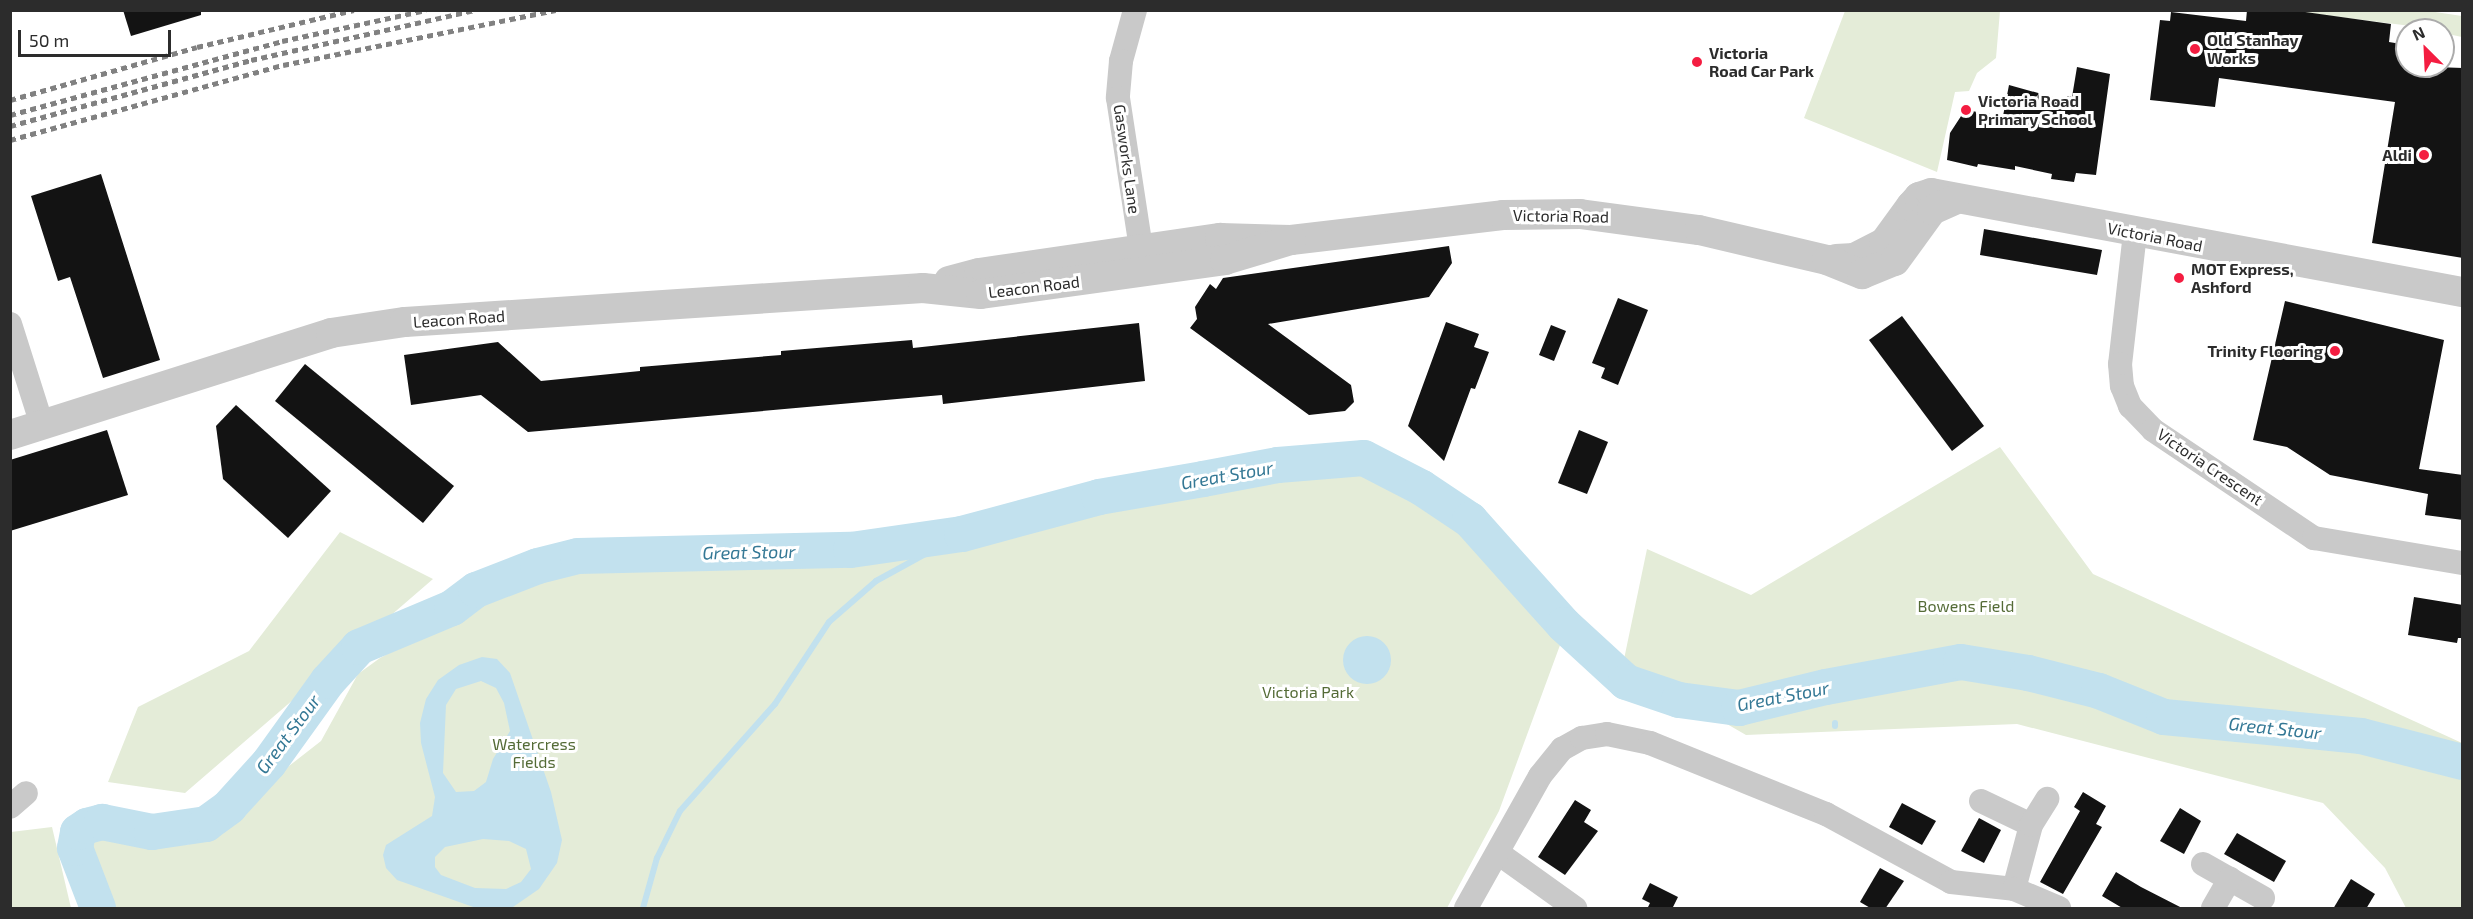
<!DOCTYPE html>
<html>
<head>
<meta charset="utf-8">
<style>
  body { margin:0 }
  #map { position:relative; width:2473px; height:919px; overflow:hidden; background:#fff; font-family:"Exo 2",sans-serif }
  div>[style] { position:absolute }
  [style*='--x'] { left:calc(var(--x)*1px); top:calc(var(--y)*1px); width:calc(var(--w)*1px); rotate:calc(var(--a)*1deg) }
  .green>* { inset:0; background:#e4ecd8 }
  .water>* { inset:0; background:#c2e1ee }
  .round { border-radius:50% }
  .stream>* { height:6px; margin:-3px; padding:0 3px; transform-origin:3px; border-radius:3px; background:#c2e1ee }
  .river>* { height:36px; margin:-18px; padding:0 18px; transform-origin:18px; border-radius:18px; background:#c2e1ee }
  .building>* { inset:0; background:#131313 }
  .minor>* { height:24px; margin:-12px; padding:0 12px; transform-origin:12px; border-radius:12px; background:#c9c9c9 }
  .tertiary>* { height:30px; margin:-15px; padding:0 15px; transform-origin:15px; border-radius:15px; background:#c9c9c9 }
  .rail>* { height:4.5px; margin-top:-2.25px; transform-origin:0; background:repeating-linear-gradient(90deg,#818181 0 6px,transparent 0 10.5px) }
  .dots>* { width:16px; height:16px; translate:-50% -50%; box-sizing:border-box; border:3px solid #fff; border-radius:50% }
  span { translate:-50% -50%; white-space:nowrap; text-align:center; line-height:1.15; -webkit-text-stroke:6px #fff; paint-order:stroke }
  .poi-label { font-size:16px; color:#2c2c2c; font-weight:700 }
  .left { translate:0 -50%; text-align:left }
  .right { translate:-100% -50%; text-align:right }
  .street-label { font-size:16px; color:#2c2c2c }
  .park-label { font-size:16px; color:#546b36 }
  .water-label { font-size:18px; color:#347895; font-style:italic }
  .frame { position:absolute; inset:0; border:12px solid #2c2c2c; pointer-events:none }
  .north { position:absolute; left:2395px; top:18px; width:60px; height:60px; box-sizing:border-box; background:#fff; border:2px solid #ababab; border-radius:50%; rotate:336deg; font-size:16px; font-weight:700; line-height:24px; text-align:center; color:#2c2c2c }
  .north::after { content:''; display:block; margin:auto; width:21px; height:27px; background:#f41d41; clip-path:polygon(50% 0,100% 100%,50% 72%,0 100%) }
  .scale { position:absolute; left:18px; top:30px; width:153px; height:27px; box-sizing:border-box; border:3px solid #2c2c2c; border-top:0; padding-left:8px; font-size:18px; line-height:21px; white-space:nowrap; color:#2c2c2c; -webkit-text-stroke:4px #fff; paint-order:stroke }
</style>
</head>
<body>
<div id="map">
  <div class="green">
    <div style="clip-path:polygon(2422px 10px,2462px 16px,2462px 37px,2443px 33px,2443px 30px,2291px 11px)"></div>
    <div style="clip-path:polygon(1845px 11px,2000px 11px,1996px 58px,1977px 73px,1969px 91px,1955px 92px,1937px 172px,1804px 118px)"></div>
    <div style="clip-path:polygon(2000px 447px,2093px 574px,2462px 743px,2462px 908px,2406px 908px,2385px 868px,2323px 803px,2017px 724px,1746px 735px,1623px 664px,1647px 549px,1751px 595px)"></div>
    <div style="clip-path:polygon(1359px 468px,1379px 474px,1464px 529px,1563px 637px,1499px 811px,1447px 908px,115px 908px,92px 872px,88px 849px,96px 838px,117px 835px,187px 845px,224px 827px,257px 791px,321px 741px,358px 674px,380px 658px,526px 581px,590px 568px,810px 567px,918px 551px,930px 553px,1060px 515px,1190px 491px)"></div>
    <div style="clip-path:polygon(340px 532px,433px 579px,185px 793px,108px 782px,138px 707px,249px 651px)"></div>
    <div style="clip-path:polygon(52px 827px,71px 908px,11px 908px,11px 832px)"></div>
  </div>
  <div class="water">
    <div class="round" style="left:1343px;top:636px;width:48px;height:48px"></div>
    <div style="clip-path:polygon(evenodd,482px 657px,497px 659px,510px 673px,551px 792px,562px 840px,557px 863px,539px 889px,513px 907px,498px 908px,476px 908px,397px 880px,386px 868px,383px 855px,386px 845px,432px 816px,435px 797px,421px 743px,420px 723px,426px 699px,438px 680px,459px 665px,482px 657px,481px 681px,496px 688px,504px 703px,510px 731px,493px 759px,486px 782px,474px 791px,456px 792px,443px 773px,446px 705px,456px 689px,481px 681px,482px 657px,483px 839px,509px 841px,526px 849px,531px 869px,521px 882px,506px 889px,475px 888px,441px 875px,435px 867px,435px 857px,445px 847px,483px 839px)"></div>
  </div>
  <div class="stream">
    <div style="--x:1826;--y:687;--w:9;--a:77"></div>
    <div style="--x:1835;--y:723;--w:3;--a:90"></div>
    <div style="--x:643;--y:908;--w:52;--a:-74.4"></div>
    <div style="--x:657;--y:858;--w:52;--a:-63.9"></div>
    <div style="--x:680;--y:811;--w:143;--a:-48.4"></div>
    <div style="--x:775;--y:704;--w:98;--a:-56.6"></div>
    <div style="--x:829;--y:622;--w:62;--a:-41.1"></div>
    <div style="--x:876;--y:581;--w:98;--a:-28.7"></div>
  </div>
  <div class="river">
    <div style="--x:98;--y:908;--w:64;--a:-111"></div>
    <div style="--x:75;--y:848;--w:16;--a:-79"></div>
    <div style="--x:78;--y:832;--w:11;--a:-34"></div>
    <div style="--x:87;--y:826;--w:16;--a:-15"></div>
    <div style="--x:102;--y:822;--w:51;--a:11.3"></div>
    <div style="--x:152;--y:832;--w:55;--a:-8.4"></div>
    <div style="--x:206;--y:824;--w:29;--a:-36"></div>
    <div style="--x:229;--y:807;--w:59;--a:-47.7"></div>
    <div style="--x:269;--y:763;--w:101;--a:-54.3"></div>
    <div style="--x:328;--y:681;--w:46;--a:-47.6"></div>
    <div style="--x:359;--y:647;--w:101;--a:-22.8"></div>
    <div style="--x:452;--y:608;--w:30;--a:-37"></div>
    <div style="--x:476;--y:590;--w:66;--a:-21.2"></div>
    <div style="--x:538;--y:566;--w:41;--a:-14"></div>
    <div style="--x:578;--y:556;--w:273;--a:-1.3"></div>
    <div style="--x:851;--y:550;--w:112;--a:-8.2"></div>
    <div style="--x:962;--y:534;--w:142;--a:-15.1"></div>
    <div style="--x:1099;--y:497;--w:106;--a:-9.8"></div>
    <div style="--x:1203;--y:479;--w:76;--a:-10.6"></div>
    <div style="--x:1278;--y:465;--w:86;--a:-4.7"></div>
    <div style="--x:1364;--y:458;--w:65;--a:27.3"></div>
    <div style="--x:1422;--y:488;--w:58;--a:33.7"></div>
    <div style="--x:1470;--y:520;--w:141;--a:48.2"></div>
    <div style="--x:1564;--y:625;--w:84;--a:42.6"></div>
    <div style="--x:1626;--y:682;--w:56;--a:18.8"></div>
    <div style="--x:1679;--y:700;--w:61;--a:7.6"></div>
    <div style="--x:1739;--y:708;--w:89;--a:-13.6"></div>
    <div style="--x:1826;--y:687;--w:137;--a:-10.5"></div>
    <div style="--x:1961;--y:662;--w:68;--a:9.3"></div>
    <div style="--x:2028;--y:673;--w:73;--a:14.2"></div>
    <div style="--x:2099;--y:691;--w:70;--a:21.8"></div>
    <div style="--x:2164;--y:717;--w:198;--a:5.5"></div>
    <div style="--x:2361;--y:736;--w:104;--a:14.4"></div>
  </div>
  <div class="building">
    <div style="clip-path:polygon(123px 10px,201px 10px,201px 15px,131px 36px)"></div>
    <div style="clip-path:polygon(2247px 10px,2291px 10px,2391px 24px,2389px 42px,2407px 45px,2407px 66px,2463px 68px,2463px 258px,2372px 243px,2395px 102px,2219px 78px,2215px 107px,2150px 100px,2160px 20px,2170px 21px,2171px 12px,2246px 21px)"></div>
    <div style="clip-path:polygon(2077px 67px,2110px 74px,2096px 175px,2076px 173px,2074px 182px,2051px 179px,2052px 174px,2015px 166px,2015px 170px,1978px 164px,1977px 167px,1947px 160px,1950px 133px,1965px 110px,2003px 116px,2009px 85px,2067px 101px,2067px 96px,2072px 97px)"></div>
    <div style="clip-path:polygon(101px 174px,160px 360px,103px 378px,70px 277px,58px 281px,31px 196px)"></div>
    <div style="clip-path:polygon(1984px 229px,2102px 250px,2097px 275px,1980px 255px)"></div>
    <div style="clip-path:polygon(1449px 246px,1452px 263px,1429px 297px,1268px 324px,1351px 385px,1354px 402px,1345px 411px,1309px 415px,1190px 328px,1197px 319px,1195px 307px,1210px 284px,1216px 289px,1223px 278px)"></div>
    <div style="clip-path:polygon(1618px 298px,1648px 310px,1618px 385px,1601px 378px,1605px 368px,1592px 363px)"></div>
    <div style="clip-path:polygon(2285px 301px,2444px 340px,2419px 469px,2463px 475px,2463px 520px,2425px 515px,2428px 494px,2330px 475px,2287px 447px,2253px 440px)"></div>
    <div style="clip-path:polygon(1902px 316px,1984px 426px,1952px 451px,1869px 340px)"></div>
    <div style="clip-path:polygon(1446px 322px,1479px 334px,1474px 347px,1489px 352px,1475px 389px,1471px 388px,1444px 461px,1408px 426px)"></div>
    <div style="clip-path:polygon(1139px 323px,1145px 381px,943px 404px,942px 395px,528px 432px,481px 395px,411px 405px,404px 355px,498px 342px,541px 381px,640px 371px,640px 367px,781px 355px,781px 351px,912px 340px,913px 348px)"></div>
    <div style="clip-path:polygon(1551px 325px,1566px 331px,1554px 361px,1539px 355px)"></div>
    <div style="clip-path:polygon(305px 364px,454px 486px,423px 523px,275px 401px)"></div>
    <div style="clip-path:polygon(236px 405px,331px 491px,288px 538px,223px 479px,216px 426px)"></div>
    <div style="clip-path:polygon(107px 430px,128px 495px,10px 531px,10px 460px)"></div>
    <div style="clip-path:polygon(1579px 430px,1608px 442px,1587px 494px,1558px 483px)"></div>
    <div style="clip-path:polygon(2414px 597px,2463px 605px,2463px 638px,2458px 638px,2457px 643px,2408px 635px)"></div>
    <div style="clip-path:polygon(2083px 792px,2106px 806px,2096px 824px,2102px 827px,2063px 894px,2040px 882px,2080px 811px,2074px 807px)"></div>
    <div style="clip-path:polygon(1575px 800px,1591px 810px,1584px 822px,1598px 831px,1565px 875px,1538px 857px)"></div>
    <div style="clip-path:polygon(1902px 803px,1936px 821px,1922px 845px,1889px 827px)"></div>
    <div style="clip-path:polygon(2180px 808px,2201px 821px,2184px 854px,2160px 841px)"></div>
    <div style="clip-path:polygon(1979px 818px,2001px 830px,1984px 863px,1961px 851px)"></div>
    <div style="clip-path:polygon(2237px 833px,2286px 861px,2274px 882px,2224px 854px)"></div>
    <div style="clip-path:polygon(1880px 868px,1904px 881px,1885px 909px,1872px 909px,1860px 902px)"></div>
    <div style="clip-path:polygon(2116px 872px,2141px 887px,2184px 909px,2124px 909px,2102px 896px)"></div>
    <div style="clip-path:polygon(2351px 879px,2375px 894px,2366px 909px,2333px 909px)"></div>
    <div style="clip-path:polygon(1650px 883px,1678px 897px,1672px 909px,1647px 909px,1650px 903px,1642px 899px)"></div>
  </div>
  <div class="minor">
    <div style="--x:1135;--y:10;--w:53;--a:105.4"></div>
    <div style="--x:1121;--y:61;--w:37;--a:95"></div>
    <div style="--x:1118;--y:98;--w:171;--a:81.3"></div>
    <div style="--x:2135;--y:233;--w:132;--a:96.5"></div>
    <div style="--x:2120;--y:364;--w:22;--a:85"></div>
    <div style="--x:2122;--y:386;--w:22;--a:68"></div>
    <div style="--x:2130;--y:406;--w:33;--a:46"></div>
    <div style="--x:2153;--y:430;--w:194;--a:33.9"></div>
    <div style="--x:2314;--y:538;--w:150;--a:9.6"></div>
    <div style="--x:10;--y:324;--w:106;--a:72.4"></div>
    <div style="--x:1981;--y:801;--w:55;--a:25.6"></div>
    <div style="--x:10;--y:807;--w:21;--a:-41"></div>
    <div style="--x:1498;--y:853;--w:95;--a:35.5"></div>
    <div style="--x:2203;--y:864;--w:69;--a:29.5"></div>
    <div style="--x:2014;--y:889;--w:66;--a:-75.1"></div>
    <div style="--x:2031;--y:825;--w:31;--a:-58"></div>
    <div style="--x:1466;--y:908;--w:151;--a:-60.7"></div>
    <div style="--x:1540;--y:776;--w:35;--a:-51"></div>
    <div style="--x:1562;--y:749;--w:23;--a:-29"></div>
    <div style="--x:1582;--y:738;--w:25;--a:-9"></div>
    <div style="--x:1607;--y:734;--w:44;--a:11.8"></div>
    <div style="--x:1650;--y:743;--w:190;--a:22"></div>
    <div style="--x:1826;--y:814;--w:142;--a:28.5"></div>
    <div style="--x:1951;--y:882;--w:63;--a:6.3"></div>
    <div style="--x:2014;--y:889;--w:49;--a:22.9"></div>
    <div style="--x:2213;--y:908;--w:34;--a:-60"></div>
  </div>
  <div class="tertiary">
    <div style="--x:1836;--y:259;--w:18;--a:-3"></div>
    <div style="--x:1854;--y:258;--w:34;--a:-27"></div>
    <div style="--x:1884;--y:243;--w:46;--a:-53.9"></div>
    <div style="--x:1911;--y:206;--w:12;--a:-48"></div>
    <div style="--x:1919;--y:197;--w:13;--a:-18"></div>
    <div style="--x:1931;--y:193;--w:540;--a:10.56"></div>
    <div style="--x:949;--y:281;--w:31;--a:-15"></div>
    <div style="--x:979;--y:273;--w:244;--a:-8.3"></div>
    <div style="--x:1220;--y:238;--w:71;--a:1.6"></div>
    <div style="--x:1291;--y:240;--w:213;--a:-6.7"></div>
    <div style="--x:1503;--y:215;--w:77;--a:-0.7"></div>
    <div style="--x:1580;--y:214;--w:120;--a:7.7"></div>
    <div style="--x:1699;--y:230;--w:131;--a:13.2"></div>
    <div style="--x:1827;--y:260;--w:38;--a:22"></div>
    <div style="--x:1862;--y:274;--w:35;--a:-22"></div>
    <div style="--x:1895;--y:261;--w:63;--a:-54"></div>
    <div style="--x:1932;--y:210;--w:24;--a:-24"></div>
    <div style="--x:10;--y:435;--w:337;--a:-17.6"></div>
    <div style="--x:331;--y:333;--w:75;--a:-8.5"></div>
    <div style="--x:405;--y:322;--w:519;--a:-3.76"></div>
    <div style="--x:923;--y:288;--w:58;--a:5.9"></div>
    <div style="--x:981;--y:294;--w:246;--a:-7.9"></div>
    <div style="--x:1225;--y:260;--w:69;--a:-16.9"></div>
  </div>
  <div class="rail">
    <div style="--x:10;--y:100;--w:194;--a:-15.8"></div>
    <div style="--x:197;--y:47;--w:161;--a:-13.3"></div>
    <div style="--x:10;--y:115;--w:282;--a:-15.2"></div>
    <div style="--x:282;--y:41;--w:147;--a:-12.1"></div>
    <div style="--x:10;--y:126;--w:250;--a:-15.3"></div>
    <div style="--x:251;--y:60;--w:230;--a:-12.6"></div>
    <div style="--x:10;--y:140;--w:283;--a:-15.4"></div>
    <div style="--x:283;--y:65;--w:278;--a:-11.4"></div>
  </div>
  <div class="dots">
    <div style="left:2195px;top:49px;background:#f41d41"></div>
    <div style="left:1697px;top:62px;background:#f41d41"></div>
    <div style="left:1966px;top:110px;background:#f41d41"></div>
    <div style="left:2424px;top:155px;background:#f41d41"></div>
    <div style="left:2179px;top:278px;background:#f41d41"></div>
    <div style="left:2335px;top:351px;background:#f41d41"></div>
  </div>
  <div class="poi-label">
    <span class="left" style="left:2207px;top:49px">Old Stanhay<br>Works</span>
    <span class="left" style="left:1709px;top:62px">Victoria<br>Road Car Park</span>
    <span class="left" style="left:1978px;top:110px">Victoria Road<br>Primary School</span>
    <span class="right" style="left:2412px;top:155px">Aldi</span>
    <span class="left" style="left:2191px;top:278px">MOT Express,<br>Ashford</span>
    <span class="right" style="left:2323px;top:351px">Trinity Flooring</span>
  </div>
  <div class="street-label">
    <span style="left:1127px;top:159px;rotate:82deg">Gasworks Lane</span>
    <span style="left:1561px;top:216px;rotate:1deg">Victoria Road</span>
    <span style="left:2155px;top:237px;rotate:11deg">Victoria Road</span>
    <span style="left:1034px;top:287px;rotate:-7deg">Leacon Road</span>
    <span style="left:459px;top:319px;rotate:-4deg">Leacon Road</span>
    <span style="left:2210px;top:467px;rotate:34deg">Victoria Crescent</span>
  </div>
  <div class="park-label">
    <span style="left:1966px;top:606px">Bowens Field</span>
    <span style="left:1308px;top:692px">Victoria Park</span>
    <span style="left:534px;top:753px">Watercress<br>Fields</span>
  </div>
  <div class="water-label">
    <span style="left:1227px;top:475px;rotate:-10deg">Great Stour</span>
    <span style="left:749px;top:552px;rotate:-1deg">Great Stour</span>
    <span style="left:1783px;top:696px;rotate:-11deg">Great Stour</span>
    <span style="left:2275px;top:728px;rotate:6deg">Great Stour</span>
    <span style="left:288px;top:734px;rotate:-53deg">Great Stour</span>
  </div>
  <div class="frame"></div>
  <div class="north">N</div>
  <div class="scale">50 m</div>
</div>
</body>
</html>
